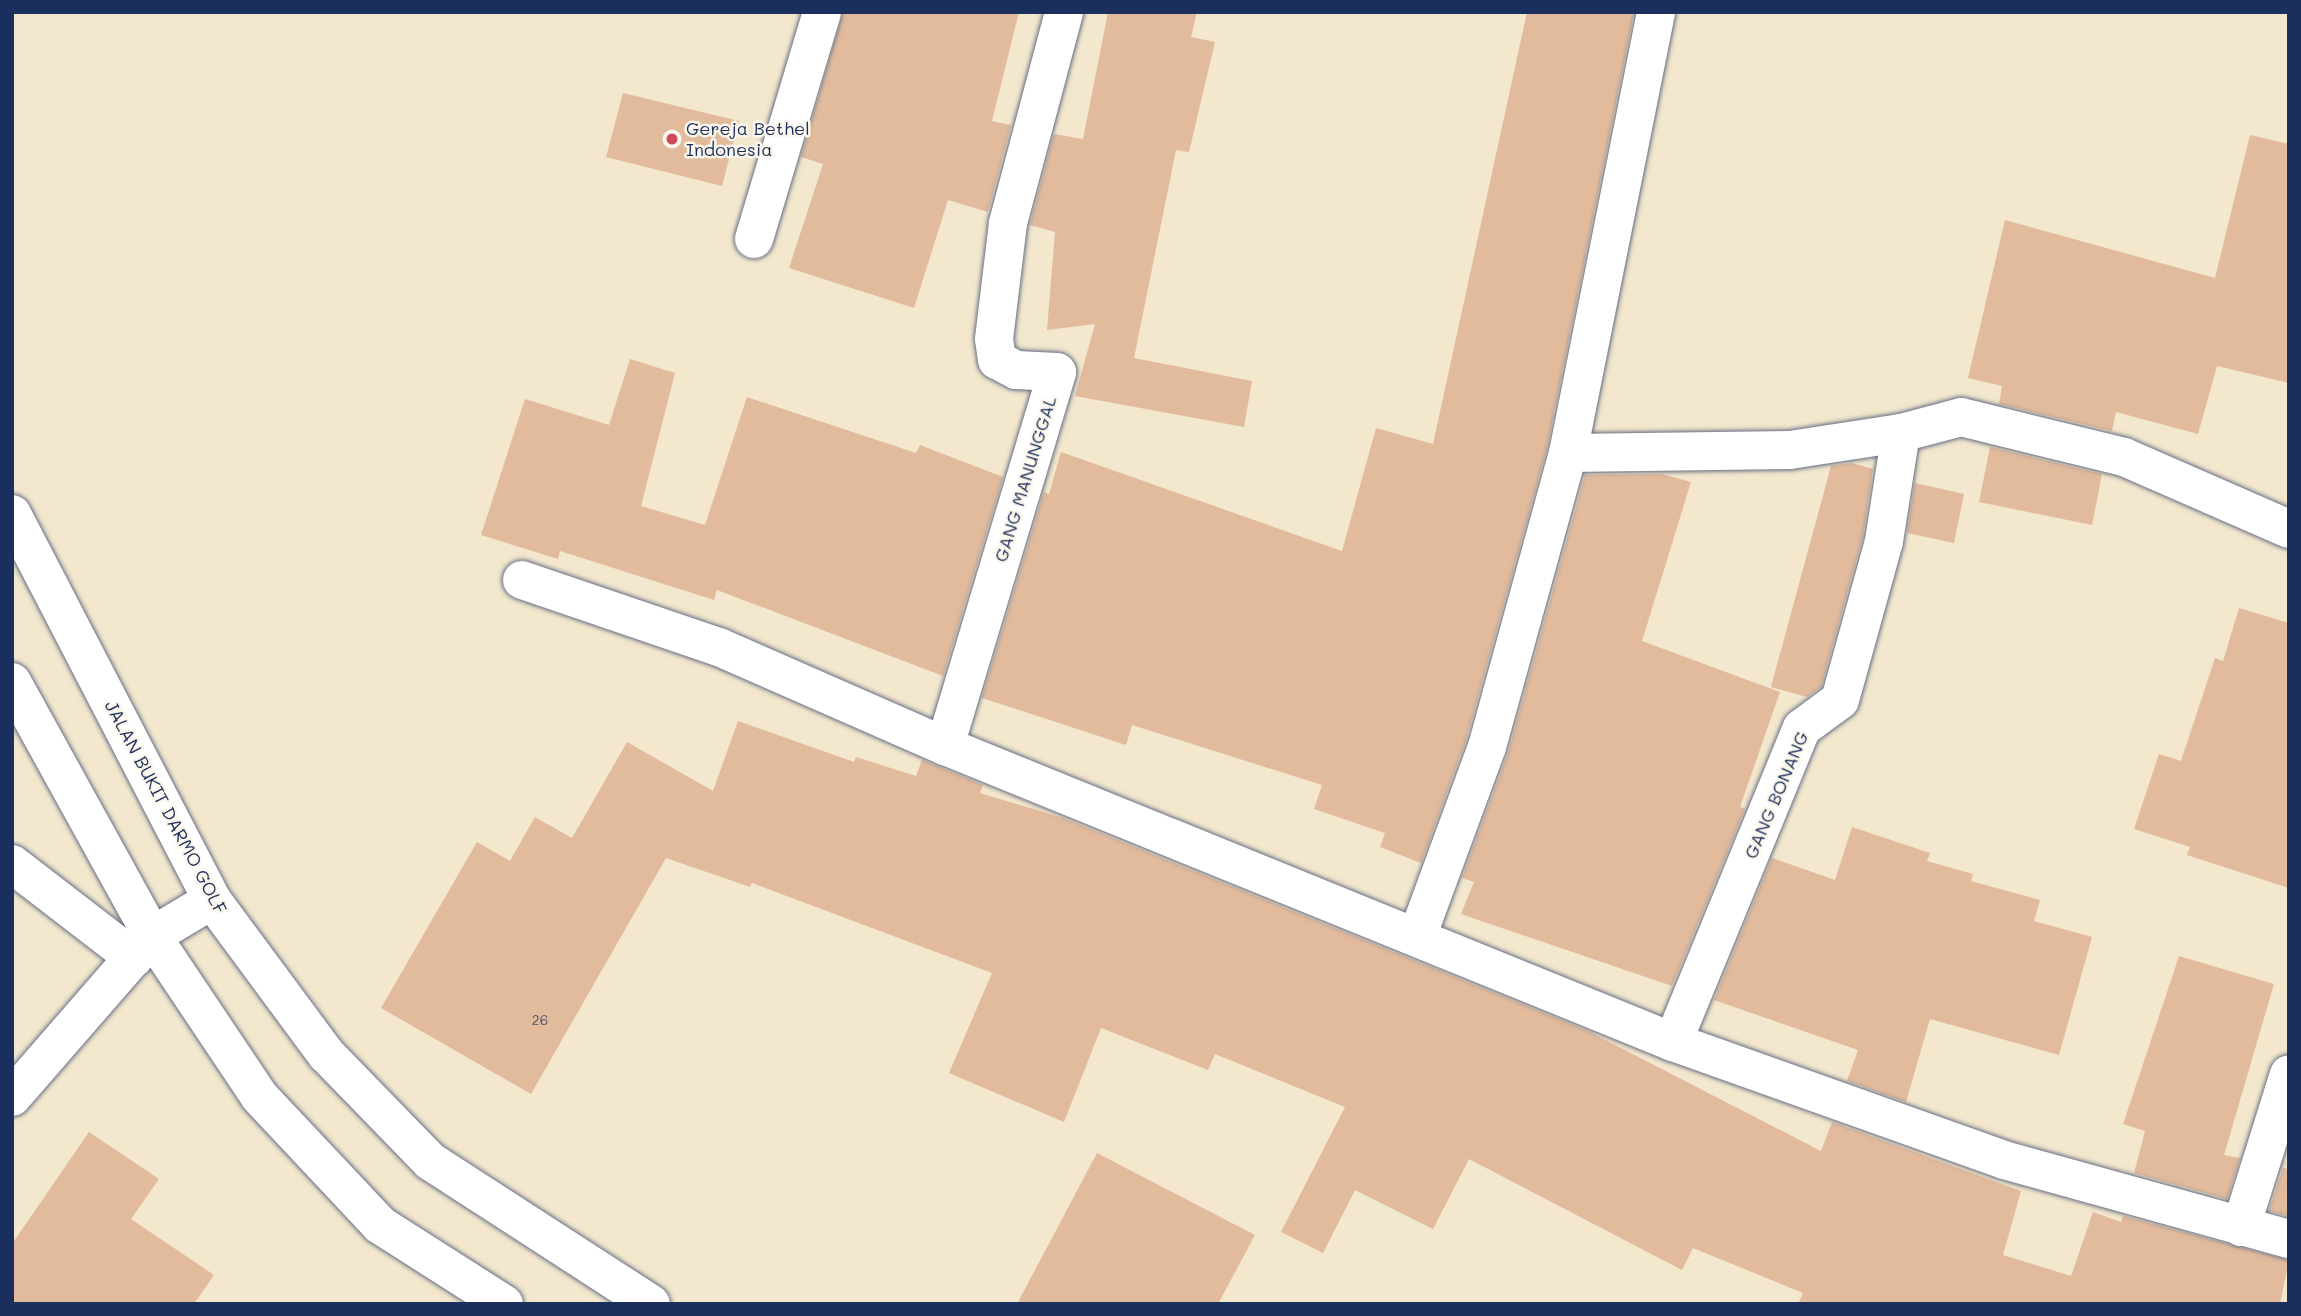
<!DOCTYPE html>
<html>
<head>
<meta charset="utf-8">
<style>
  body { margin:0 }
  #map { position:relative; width:2301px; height:1316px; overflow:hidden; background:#f3e7cd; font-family:Mali,sans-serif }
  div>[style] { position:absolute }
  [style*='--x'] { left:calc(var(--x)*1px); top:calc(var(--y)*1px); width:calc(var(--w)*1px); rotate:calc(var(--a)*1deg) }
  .building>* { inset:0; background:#e2bb9d }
  .roads { filter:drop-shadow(0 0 2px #676f85) drop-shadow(0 0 2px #676f85) }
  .minor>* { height:38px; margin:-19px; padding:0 19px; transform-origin:19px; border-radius:19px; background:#fff }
  .dots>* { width:19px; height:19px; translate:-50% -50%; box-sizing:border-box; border:4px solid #fbf7ec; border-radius:50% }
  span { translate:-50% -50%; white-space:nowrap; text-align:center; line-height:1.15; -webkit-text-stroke:5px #fbf7ec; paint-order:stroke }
  .number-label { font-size:14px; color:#4d526e }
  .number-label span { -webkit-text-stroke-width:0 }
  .poi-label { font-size:18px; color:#1b2f5e }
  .left { translate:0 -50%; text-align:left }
  .street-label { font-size:18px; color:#1b2f5e }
  .frame { position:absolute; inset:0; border:14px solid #1b2f5e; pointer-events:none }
</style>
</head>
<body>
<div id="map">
  <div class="building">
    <div style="clip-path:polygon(843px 12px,1019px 12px,992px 121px,1011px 125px,988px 212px,948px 200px,914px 308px,789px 268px,823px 164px,801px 157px)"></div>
    <div style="clip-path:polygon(1108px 12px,1197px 12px,1191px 37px,1215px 42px,1189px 152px,1176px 150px,1134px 358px,1252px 381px,1244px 427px,1075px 396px,1095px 324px,1047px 330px,1055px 232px,1030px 225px,1054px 134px,1083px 139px)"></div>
    <div style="clip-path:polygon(1527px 12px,1634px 12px,1547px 448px,1466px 740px,1421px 863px,1380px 847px,1385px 833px,1314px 809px,1322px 785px,1132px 725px,1126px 745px,982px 698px,1044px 492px,1049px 494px,1061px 452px,1342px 551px,1376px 428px,1433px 444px)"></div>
    <div style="clip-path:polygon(623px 93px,739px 121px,722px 186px,606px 157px)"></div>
    <div style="clip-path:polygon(2250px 135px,2289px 144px,2289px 383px,2217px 366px,2198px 434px,2116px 412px,2112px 431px,1999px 404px,2002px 386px,1968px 378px,2005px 220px,2215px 278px)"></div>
    <div style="clip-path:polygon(630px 359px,675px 373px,641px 506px,705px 525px,747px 397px,916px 453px,920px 445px,1003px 477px,943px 676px,717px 590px,714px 600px,560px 551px,558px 559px,481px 535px,525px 399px,609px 425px)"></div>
    <div style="clip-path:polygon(1990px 447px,2102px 474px,2092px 525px,1979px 502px)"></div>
    <div style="clip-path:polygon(1852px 463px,1873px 469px,1863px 536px,1821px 687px,1807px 697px,1771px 687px,1831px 466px)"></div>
    <div style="clip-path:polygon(1662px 474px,1691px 482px,1642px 641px,1780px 692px,1740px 807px,1745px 809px,1672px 986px,1461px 914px,1474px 882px,1462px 878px,1508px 753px,1585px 475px)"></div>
    <div style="clip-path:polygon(1915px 483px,1964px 494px,1954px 543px,1907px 533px)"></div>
    <div style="clip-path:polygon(2239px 608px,2289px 623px,2289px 888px,2187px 855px,2190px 847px,2134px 829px,2159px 754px,2181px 761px,2215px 658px,2223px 661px)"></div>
    <div style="clip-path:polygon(738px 721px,854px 762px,856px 757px,916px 776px,922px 760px,983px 785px,980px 793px,1063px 818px,1588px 1031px,1821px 1151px,1832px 1122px,2021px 1191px,2003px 1255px,2071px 1276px,2093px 1212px,2121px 1222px,2123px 1216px,2289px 1260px,2280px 1304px,1798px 1304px,1803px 1293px,1693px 1248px,1682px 1270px,1469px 1159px,1433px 1229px,1355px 1190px,1323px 1253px,1281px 1232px,1345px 1107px,1215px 1054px,1208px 1070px,1101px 1028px,1064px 1122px,949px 1073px,992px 973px,752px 883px,750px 887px,666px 858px,531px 1094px,381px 1008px,477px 842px,510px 861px,535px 817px,572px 838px,627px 742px,713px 791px)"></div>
    <div style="clip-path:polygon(1852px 827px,1930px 853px,1927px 861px,1973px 874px,1971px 881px,2040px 900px,2034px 921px,2092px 937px,2059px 1055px,1930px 1019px,1906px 1102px,1847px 1081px,1858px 1050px,1714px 1000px,1772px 858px,1835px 880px)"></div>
    <div style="clip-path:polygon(2179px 956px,2274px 984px,2224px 1155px,2240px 1158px,2227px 1199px,2134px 1173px,2145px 1131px,2123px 1124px)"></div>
    <div style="clip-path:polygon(89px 1132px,159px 1179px,131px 1219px,214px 1275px,194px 1304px,12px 1304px,12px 1244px)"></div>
    <div style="clip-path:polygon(1097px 1153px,1255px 1235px,1218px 1304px,1017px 1304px)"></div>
    <div style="clip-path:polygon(2283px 1168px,2289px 1169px,2289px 1216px,2269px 1211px)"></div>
  </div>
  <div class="roads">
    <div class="minor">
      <div style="--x:754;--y:239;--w:237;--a:-73.3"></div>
      <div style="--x:1568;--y:453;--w:222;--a:-0.8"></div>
      <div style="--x:1790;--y:450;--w:112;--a:-8.7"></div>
      <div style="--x:1901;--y:433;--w:62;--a:-14.9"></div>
      <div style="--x:1961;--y:417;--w:168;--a:13.8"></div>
      <div style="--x:2124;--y:457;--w:180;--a:23.6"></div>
      <div style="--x:12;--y:514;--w:435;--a:62.6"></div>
      <div style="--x:212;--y:900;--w:192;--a:53.5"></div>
      <div style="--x:326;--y:1054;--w:149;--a:45.8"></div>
      <div style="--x:430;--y:1161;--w:263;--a:32.9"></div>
      <div style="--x:522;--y:580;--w:208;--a:18.8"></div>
      <div style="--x:719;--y:647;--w:247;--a:23.7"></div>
      <div style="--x:945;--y:746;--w:786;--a:22.13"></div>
      <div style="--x:1673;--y:1042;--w:351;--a:19.6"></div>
      <div style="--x:2004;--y:1160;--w:296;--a:15.5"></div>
      <div style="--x:12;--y:682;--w:290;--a:61.1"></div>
      <div style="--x:152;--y:936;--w:192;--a:56.2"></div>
      <div style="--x:259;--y:1096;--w:177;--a:46.8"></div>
      <div style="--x:380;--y:1225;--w:147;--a:32.5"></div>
      <div style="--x:945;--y:746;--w:390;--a:-73.3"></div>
      <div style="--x:1057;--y:372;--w:41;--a:-177.2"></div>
      <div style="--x:1016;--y:370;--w:21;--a:-152"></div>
      <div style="--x:997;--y:360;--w:21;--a:-98"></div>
      <div style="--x:994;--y:339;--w:117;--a:-83.1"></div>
      <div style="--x:1008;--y:223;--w:218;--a:-75.1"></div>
      <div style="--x:12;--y:864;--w:154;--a:37.6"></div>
      <div style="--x:1417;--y:937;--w:202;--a:-69.8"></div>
      <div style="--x:1487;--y:747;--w:305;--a:-74.6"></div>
      <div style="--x:1568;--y:453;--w:450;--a:-78.7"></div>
      <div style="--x:1673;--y:1042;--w:339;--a:-67.7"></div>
      <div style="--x:1802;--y:728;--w:47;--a:-36.4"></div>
      <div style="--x:1840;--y:700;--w:165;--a:-74.5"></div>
      <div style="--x:1884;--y:541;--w:109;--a:-81.1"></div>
      <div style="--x:12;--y:1097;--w:213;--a:-49"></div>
      <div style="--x:152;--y:936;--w:70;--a:-31"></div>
      <div style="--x:2241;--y:1227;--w:160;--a:-72.6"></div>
    </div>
  </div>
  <div class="dots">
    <div style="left:672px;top:139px;background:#d1495b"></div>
  </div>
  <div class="number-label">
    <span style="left:540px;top:1020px">26</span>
  </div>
  <div class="poi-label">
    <span class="left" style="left:686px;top:139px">Gereja Bethel<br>Indonesia</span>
  </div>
  <div class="street-label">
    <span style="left:1025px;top:479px;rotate:-73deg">GANG MANUNGGAL</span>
    <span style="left:1776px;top:795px;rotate:-67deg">GANG BONANG</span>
    <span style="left:166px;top:807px;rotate:62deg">JALAN BUKIT DARMO GOLF</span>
  </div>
  <div class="frame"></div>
</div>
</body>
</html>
